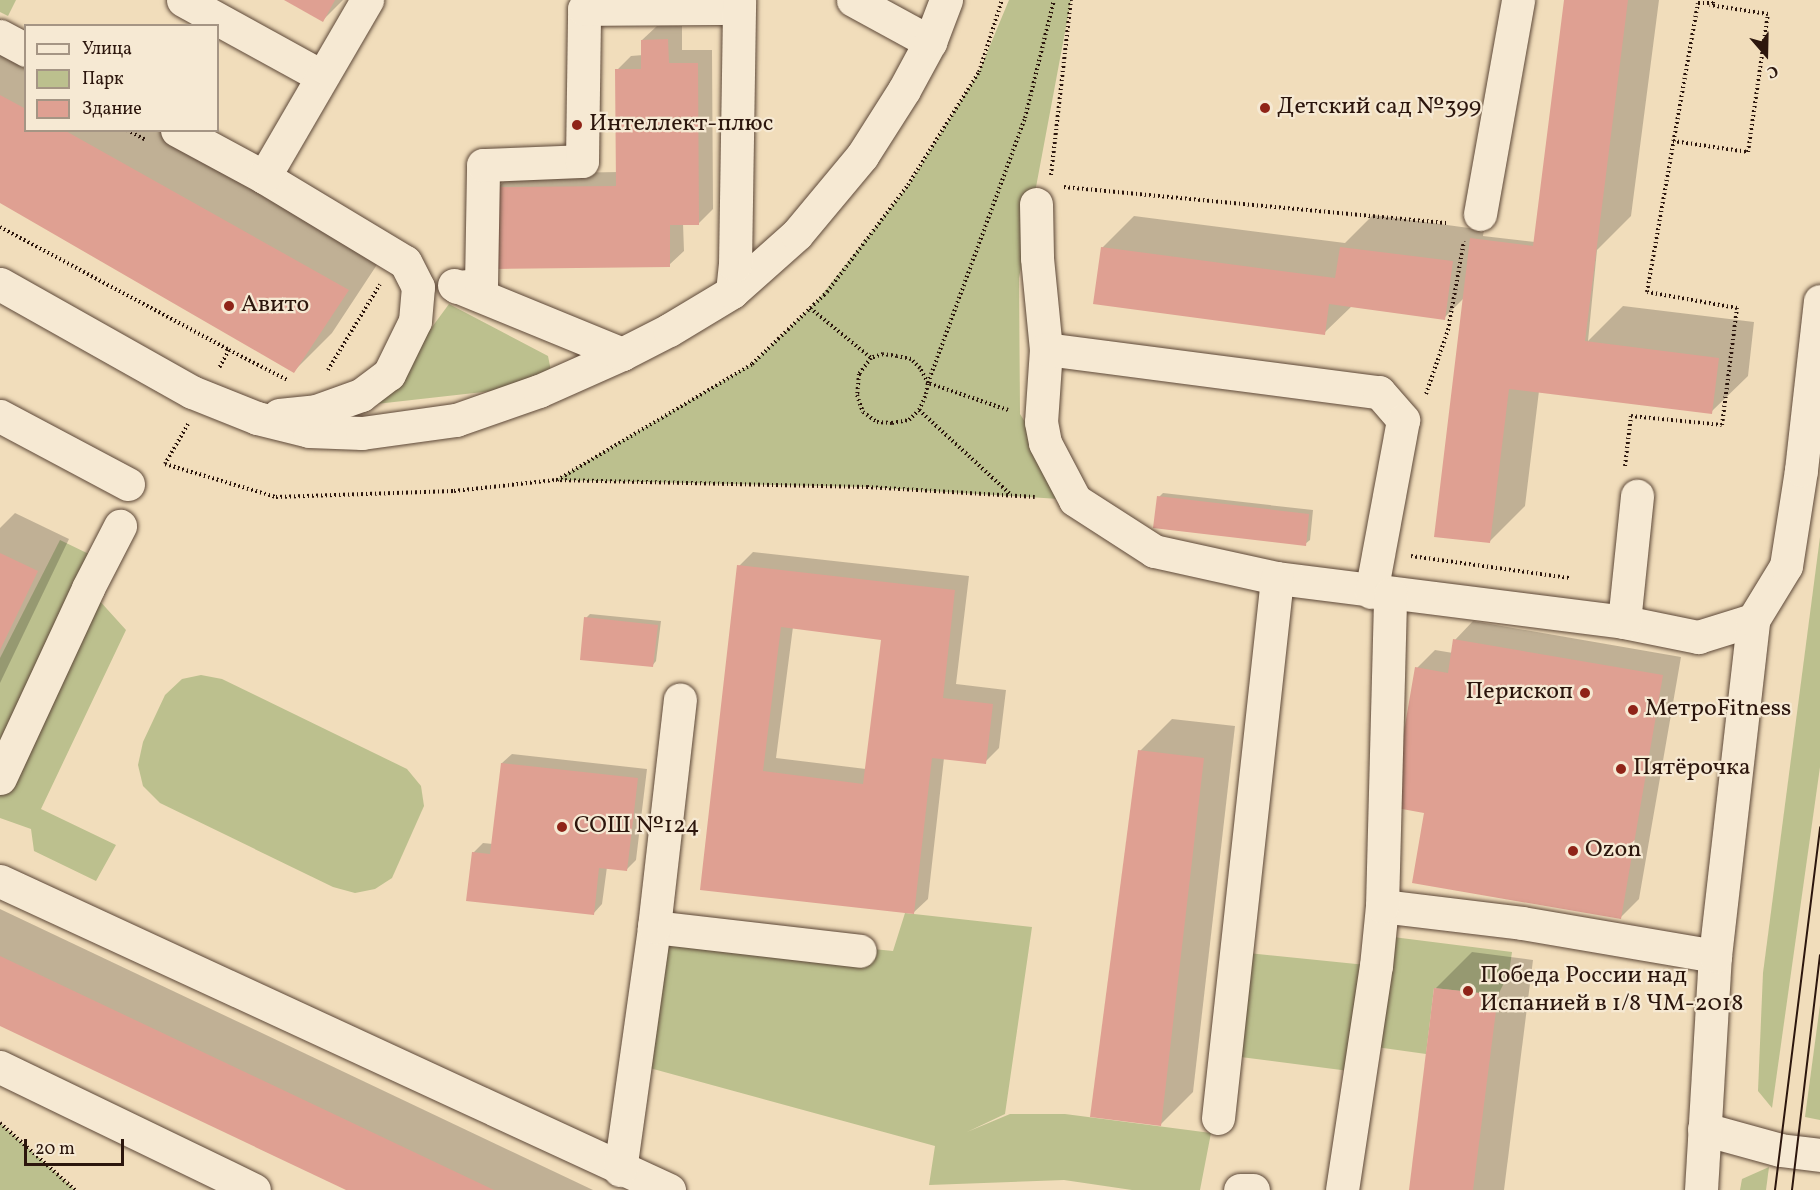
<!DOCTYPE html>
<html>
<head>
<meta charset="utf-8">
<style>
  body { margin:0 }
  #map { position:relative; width:1820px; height:1190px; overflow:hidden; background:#f1ddbb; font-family:Vollkorn,serif }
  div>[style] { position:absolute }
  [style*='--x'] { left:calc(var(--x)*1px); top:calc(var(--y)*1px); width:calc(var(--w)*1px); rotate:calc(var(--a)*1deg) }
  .green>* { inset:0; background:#bcc08e }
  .shadow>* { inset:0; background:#0003 }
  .building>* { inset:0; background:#dfa092 }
  .path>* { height:4px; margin-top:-2px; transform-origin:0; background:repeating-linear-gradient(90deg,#2c160d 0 1.5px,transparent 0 4.5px) }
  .roads { filter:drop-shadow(0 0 2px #5d4838) drop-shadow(0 0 2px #5d4838) }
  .minor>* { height:33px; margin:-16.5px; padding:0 16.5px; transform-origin:16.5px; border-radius:16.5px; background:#f6e9d3 }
  .tram>* { height:1.5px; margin:-0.75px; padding:0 0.75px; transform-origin:0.75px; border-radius:0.75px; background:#2c160d }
  .dots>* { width:16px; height:16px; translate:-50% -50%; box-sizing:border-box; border:3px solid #f6e9d3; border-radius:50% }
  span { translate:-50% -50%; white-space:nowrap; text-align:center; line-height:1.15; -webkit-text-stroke:4.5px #f6e9d3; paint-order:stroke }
  .poi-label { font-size:24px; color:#2c160d }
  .left { translate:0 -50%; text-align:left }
  .right { translate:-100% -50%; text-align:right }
  .legend { position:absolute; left:24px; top:24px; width:195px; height:108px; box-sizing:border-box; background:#f6e9d3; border:2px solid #a59584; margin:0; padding:8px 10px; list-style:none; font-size:18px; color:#2c160d }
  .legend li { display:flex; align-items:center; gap:12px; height:30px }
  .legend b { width:30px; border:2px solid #a59584 }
  .north { position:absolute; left:1736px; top:24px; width:60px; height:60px; -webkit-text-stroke:4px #f6e9d3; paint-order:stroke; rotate:160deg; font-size:16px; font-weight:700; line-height:24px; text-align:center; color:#2c160d }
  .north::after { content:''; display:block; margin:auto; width:21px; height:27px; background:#2c160d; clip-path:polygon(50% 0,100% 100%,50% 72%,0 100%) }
  .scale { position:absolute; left:24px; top:1139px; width:100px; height:27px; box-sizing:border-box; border:3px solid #2c160d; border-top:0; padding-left:8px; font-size:18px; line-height:21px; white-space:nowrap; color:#2c160d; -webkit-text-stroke:4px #f6e9d3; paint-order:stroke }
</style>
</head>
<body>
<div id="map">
  <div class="green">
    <div style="clip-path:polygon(0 0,16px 0,8px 16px,0 12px)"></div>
    <div style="clip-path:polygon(1009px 0,1071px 0,1019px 278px,1020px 414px,1075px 500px,867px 487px,556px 480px,752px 364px,817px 301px,908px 186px,979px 72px)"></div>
    <div style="clip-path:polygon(449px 304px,548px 356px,553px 381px,511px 389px,278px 415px,402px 368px)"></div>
    <div style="clip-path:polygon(1820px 537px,1820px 767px,1772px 1108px,1758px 1091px,1763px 973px)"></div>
    <div style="clip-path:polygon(60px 540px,93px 556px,0 775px,0 658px)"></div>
    <div style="clip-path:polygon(88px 588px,126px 630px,41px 809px,116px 845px,96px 881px,34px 851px,31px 829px,0 818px,0 778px)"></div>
    <div style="clip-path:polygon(201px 675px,222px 679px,407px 769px,421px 786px,424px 806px,392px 878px,375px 889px,355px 893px,333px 887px,160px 803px,143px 786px,138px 765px,143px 742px,165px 695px,182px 679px)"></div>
    <div style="clip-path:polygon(905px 913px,1032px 927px,1005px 1114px,967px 1132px,1010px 1114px,1065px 1114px,1211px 1133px,1200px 1190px,1132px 1190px,1064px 1180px,929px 1185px,935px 1146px,635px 1064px,654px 927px,893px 951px)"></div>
    <div style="clip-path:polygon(1393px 937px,1512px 952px,1509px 973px,1498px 995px,1434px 988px,1426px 1054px,1376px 1047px)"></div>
    <div style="clip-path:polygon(1248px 953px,1376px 966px,1349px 1071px,1225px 1055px)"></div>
    <div style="clip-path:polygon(1820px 1005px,1820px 1120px,1805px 1117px)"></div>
    <div style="clip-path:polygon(0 1123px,74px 1189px,75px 1190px,0 1190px)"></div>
    <div style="clip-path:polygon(1769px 1167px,1766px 1190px,1740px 1190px,1742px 1179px)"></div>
  </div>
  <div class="shadow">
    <div style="clip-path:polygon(287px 0,343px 0,323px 20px)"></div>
    <div style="clip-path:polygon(1565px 0,1659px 0,1631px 216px,1597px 250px,1588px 341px,1623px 306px,1754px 322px,1748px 376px,1711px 412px,1539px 391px,1525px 506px,1489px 542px,1464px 298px,1444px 318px,1352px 306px,1324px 333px,1102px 248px,1134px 216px,1345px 243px,1373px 215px,1484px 230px,1483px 236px,1535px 242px)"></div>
    <div style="clip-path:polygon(657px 26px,682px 26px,682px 50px,712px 50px,713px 209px,699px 223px,683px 223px,684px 251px,669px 265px,497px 188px,512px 174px,618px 172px,617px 70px,631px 56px,643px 55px,642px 40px)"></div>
    <div style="clip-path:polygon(0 36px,26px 50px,26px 130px,170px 130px,386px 251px,332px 333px,294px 371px,0 201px)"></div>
    <div style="clip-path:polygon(1163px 493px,1313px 510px,1310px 540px,1305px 544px,1159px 497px)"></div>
    <div style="clip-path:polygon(15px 513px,69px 539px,0 683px,0 528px)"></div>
    <div style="clip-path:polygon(evenodd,753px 552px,969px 576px,956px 684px,1006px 690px,999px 748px,985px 762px,944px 758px,928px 899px,913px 913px,701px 889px,739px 566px,753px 552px,793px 627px,883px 639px,866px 769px,776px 758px,793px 627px)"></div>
    <div style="clip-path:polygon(590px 614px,661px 621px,656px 661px,652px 666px,586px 618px)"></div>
    <div style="clip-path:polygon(1473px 621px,1681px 657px,1639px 899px,1620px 918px,1426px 812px,1417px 668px,1435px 650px,1453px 653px,1455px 640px)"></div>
    <div style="clip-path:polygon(1172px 719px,1235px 726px,1193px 1092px,1161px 1124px,1140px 751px)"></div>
    <div style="clip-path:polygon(512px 754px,647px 769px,636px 860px,627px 869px,607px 867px,602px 904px,593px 914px,473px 853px,483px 843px,493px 844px,502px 763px)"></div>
    <div style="clip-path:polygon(0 909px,593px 1190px,349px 1190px,0 1025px)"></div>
    <div style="clip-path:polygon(1472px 952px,1533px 960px,1504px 1190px,1410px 1190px,1436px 988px)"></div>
  </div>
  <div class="building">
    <div style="clip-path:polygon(284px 0,335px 0,323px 22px)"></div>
    <div style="clip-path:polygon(1564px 0,1628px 0,1585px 341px,1719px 358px,1712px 414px,1509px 389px,1490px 543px,1434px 537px,1470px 238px,1533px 246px)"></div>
    <div style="clip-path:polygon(668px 39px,669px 63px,698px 63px,699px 225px,670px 225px,670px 267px,497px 269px,496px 187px,616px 186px,615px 69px,641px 69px,641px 40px)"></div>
    <div style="clip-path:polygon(0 95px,26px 109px,26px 130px,64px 130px,349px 290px,294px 373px,0 203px)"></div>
    <div style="clip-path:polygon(1101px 247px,1335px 278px,1340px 247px,1453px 261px,1445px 320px,1329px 304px,1325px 335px,1093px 304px)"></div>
    <div style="clip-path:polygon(1157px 496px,1309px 514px,1306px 546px,1153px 528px)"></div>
    <div style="clip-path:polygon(0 553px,38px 571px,0 650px)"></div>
    <div style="clip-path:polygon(evenodd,737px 565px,955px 590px,943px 698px,993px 704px,986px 764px,932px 758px,914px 914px,700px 890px,737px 565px,781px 627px,881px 640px,863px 784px,763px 771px,781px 627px)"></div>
    <div style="clip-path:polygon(584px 617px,658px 625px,653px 667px,580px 660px)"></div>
    <div style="clip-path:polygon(1453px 639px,1663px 675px,1621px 919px,1412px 883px,1424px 813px,1391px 807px,1415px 667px,1448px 673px)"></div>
    <div style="clip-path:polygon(1138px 750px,1204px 758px,1161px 1126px,1090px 1117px)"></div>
    <div style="clip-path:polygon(501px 763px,638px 778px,627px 871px,599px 868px,594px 915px,466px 901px,472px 852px,490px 854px)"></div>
    <div style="clip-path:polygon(0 956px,494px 1190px,346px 1190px,0 1026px)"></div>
    <div style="clip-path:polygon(1434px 988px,1498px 995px,1473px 1190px,1409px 1190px)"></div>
  </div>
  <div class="path">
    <div style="--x:127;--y:130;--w:21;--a:28"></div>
    <div style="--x:1673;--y:141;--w:76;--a:8.3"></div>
    <div style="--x:1748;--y:152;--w:139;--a:-81.8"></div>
    <div style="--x:1768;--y:14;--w:59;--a:-171.2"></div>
    <div style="--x:1051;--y:175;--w:176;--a:-83.5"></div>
    <div style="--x:1064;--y:187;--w:386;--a:5.4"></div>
    <div style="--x:0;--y:227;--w:260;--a:28.2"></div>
    <div style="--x:229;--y:350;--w:21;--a:119"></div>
    <div style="--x:810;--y:308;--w:79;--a:39.3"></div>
    <div style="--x:871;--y:358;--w:20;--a:127"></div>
    <div style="--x:859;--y:374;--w:21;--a:95"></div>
    <div style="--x:857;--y:395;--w:18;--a:71"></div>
    <div style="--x:863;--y:412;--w:17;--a:36"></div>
    <div style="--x:877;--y:422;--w:15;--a:4"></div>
    <div style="--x:892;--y:423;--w:17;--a:-10"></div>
    <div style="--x:909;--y:420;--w:14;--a:-45"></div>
    <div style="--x:919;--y:410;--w:17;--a:-66"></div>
    <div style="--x:926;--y:394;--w:11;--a:-80"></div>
    <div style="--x:928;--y:383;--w:17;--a:-118"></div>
    <div style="--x:920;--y:368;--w:13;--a:-135"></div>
    <div style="--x:911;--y:359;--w:14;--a:-168"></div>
    <div style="--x:897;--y:356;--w:14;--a:-172"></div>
    <div style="--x:883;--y:354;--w:13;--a:162"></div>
    <div style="--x:229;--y:350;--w:66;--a:27"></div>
    <div style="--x:328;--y:370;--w:100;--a:-58.8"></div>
    <div style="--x:1426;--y:394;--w:68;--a:-71"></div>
    <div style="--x:1448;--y:330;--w:90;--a:-79.8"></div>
    <div style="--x:919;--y:410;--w:125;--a:42.7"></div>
    <div style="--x:1008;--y:410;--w:84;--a:-161.4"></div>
    <div style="--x:928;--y:383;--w:282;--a:-69.9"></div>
    <div style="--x:1025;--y:118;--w:122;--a:-76.2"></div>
    <div style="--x:188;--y:424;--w:46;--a:119.9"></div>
    <div style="--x:165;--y:464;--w:116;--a:16.6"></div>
    <div style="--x:276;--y:497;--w:178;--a:-1.9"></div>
    <div style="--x:454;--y:491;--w:103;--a:-6.2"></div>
    <div style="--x:556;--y:480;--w:311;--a:1.3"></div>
    <div style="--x:867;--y:487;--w:168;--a:3.4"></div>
    <div style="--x:1625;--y:466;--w:50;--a:-83.2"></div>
    <div style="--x:1631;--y:416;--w:91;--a:5.6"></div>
    <div style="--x:1722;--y:425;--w:118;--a:-82.7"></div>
    <div style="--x:1737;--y:308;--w:91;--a:-169.9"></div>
    <div style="--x:1647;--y:292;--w:293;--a:-80"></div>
    <div style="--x:1698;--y:3;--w:15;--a:0"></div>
    <div style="--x:1713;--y:3;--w:3;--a:-90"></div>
    <div style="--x:557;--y:480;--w:227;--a:-30.7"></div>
    <div style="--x:752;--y:364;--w:104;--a:-43.8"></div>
    <div style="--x:827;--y:292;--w:134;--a:-52.9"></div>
    <div style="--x:908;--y:185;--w:133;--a:-57.9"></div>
    <div style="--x:979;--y:72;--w:76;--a:-72.3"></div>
    <div style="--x:1411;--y:556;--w:161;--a:7.9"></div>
    <div style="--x:0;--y:1123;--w:101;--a:41.8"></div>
  </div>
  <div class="roads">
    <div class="minor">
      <div style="--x:183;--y:0;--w:158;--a:28.8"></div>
      <div style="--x:853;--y:0;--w:88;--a:28.6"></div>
      <div style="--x:0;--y:36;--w:30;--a:28"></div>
      <div style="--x:177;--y:130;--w:99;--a:28.4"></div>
      <div style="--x:1036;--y:204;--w:54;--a:88.9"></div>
      <div style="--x:1037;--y:258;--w:91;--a:84.4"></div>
      <div style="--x:1046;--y:349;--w:73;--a:93.9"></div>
      <div style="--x:1041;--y:422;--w:21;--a:79"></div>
      <div style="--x:1045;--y:443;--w:64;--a:62.2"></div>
      <div style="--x:1075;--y:500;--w:94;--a:32.8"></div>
      <div style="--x:1154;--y:551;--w:126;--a:12.4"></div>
      <div style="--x:1277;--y:578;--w:350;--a:7.2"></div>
      <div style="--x:1624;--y:622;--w:76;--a:11.5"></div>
      <div style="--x:1698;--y:637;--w:58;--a:-17.2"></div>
      <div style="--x:1480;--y:214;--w:217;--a:-79.9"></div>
      <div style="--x:0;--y:284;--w:220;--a:29.4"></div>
      <div style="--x:192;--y:392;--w:70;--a:21.8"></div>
      <div style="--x:257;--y:418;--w:54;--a:14"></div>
      <div style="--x:309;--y:431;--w:53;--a:2.2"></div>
      <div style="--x:362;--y:433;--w:95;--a:-7.9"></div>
      <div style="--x:456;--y:420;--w:88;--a:-19.3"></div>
      <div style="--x:539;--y:391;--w:91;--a:-24"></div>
      <div style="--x:622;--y:354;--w:53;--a:-27.1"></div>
      <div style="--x:669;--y:330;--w:74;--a:-31.1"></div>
      <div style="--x:732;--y:292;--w:87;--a:-41.7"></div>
      <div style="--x:797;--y:234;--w:102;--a:-50.2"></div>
      <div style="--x:862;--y:156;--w:78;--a:-57.5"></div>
      <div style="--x:904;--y:90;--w:55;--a:-61.6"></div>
      <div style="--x:930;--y:42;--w:45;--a:-69.1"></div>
      <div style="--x:454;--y:285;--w:182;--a:22.3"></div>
      <div style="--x:457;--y:287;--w:24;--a:-5"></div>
      <div style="--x:481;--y:285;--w:120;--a:-89"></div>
      <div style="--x:483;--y:165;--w:99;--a:-2.3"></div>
      <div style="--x:582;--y:161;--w:152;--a:-89.2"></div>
      <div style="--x:584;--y:9;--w:153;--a:-0.4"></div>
      <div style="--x:732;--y:292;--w:27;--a:-84"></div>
      <div style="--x:735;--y:265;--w:265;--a:-89.1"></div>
      <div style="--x:1046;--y:349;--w:336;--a:7.4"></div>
      <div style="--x:1379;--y:392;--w:37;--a:49"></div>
      <div style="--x:1403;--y:420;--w:175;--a:100.5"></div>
      <div style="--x:279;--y:415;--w:37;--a:-6"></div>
      <div style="--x:316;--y:411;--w:48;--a:-19.6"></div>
      <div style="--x:361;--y:395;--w:35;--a:-37"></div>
      <div style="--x:389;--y:374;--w:59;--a:-63.9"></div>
      <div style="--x:415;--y:321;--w:34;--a:-85"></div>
      <div style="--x:418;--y:287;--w:28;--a:-117"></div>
      <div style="--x:405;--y:262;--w:165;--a:-148.9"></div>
      <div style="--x:264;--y:177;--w:205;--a:-59.8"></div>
      <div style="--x:0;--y:416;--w:145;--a:28"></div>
      <div style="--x:1624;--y:622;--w:127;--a:-84.1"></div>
      <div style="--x:0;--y:778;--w:209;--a:-65.1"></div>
      <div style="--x:88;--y:588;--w:70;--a:-62.7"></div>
      <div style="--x:0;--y:881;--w:737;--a:24.79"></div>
      <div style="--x:1382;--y:906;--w:141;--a:6.9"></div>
      <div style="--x:1522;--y:923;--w:196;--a:9.7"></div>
      <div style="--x:654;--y:927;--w:207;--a:6.6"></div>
      <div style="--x:0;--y:1067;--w:282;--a:25.8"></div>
      <div style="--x:1218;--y:1118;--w:543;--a:-83.76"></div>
      <div style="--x:1704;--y:1129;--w:79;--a:15.4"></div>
      <div style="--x:1780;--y:1150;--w:40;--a:7.1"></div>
      <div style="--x:620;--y:1170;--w:245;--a:-82"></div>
      <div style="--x:654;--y:927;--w:229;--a:-83.5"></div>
      <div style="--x:1240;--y:1190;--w:13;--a:0"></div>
      <div style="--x:1342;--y:1190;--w:227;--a:-81.4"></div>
      <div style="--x:1376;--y:966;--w:60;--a:-84.3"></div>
      <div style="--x:1382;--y:906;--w:312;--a:-88.5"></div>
      <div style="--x:1701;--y:1190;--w:234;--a:-86.6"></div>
      <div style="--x:1715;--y:956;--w:338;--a:-83.5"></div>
      <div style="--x:1753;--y:620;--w:63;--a:-58.6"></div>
      <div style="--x:1786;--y:566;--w:97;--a:-81.1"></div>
      <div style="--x:1801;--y:470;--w:170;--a:-83.6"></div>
    </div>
  </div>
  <div class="tram">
    <div style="--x:1775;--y:1190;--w:365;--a:-82.9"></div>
    <div style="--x:1792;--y:1190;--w:236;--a:-83.2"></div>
  </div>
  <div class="dots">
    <div style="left:1265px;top:108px;background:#8f2418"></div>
    <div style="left:577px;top:125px;background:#8f2418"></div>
    <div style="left:229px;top:306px;background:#8f2418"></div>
    <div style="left:1585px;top:693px;background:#8f2418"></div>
    <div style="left:1633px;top:710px;background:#8f2418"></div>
    <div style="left:1621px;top:769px;background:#8f2418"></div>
    <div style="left:562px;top:827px;background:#8f2418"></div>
    <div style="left:1573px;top:851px;background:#8f2418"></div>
    <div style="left:1468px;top:991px;background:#8f2418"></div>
  </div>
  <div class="poi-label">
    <span class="left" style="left:1277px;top:108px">Детский сад №399</span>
    <span class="left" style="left:589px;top:125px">Интеллект-плюс</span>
    <span class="left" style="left:241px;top:306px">Авито</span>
    <span class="right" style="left:1573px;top:693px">Перископ</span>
    <span class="left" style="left:1645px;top:710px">МетроFitness</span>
    <span class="left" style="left:1633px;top:769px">Пятёрочка</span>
    <span class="left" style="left:574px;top:827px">СОШ №124</span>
    <span class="left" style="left:1585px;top:851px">Ozon</span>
    <span class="left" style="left:1480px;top:991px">Победа России над<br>Испанией в 1/8 ЧМ-2018</span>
  </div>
  <ul class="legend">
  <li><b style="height:8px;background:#f6e9d3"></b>Улица</li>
  <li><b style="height:16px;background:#bcc08e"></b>Парк</li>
  <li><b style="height:16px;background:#dfa092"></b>Здание</li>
  </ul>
  <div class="north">С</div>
  <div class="scale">20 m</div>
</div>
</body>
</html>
